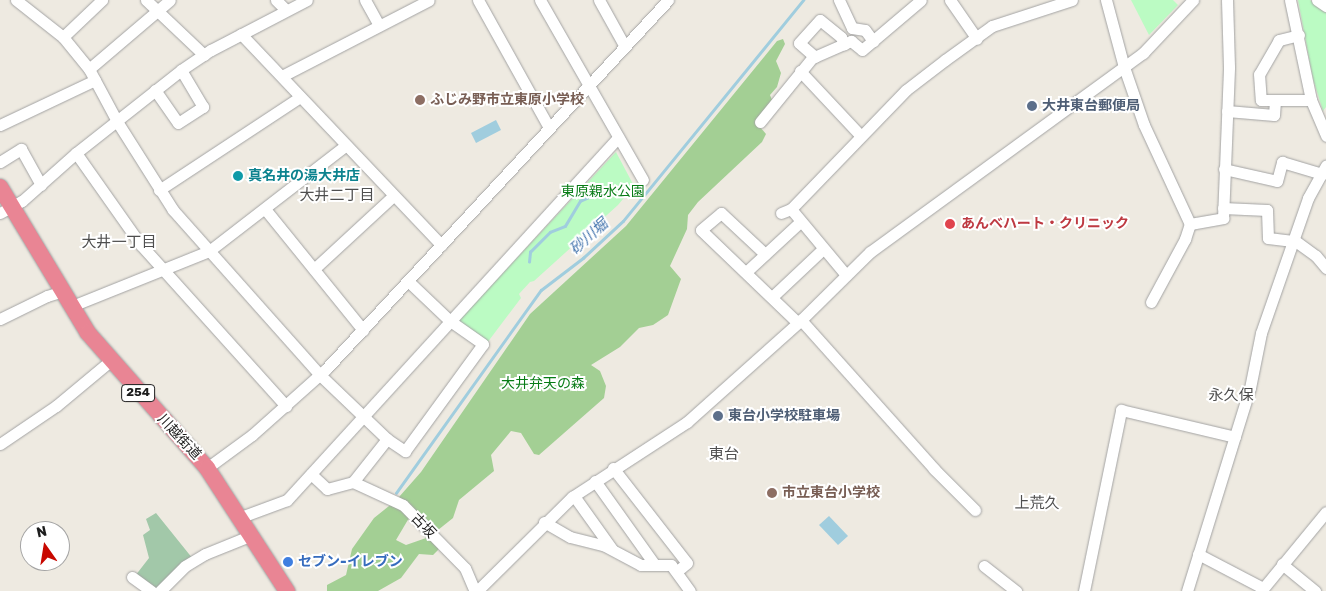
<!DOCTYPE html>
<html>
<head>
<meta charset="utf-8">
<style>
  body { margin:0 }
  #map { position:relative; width:1326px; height:591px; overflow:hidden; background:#eeeae1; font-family:Rubik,"Noto Sans JP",sans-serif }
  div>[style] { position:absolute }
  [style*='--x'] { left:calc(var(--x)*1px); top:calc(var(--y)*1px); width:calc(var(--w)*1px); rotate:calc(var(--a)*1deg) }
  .forest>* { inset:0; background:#a3cf94 }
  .cemetery>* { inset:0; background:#a2c8a9 }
  .park>* { inset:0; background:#bbfbc3 }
  .water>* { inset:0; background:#a0cdde }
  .stream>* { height:2.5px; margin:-1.25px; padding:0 1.25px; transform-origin:1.25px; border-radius:1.25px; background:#a0cdde }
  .roads { filter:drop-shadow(0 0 1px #a3a3a3) drop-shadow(0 0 1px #a3a3a3) }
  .minor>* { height:11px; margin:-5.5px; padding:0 5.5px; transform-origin:5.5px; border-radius:5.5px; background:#fff }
  .highway>* { height:16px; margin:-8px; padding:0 8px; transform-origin:8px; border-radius:8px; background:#e98594 }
  .dots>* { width:14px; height:14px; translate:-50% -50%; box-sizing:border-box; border:2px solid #fff; border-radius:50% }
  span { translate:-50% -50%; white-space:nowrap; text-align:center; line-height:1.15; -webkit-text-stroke:4px #fff; paint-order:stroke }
  .shield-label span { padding:1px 4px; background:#fff; border:1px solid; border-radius:4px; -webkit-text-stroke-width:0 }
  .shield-label { font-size:12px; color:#1c1c1c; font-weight:700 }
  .education-label { font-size:14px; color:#785e54; font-weight:700 }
  .left { translate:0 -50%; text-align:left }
  .service-label { font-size:14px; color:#4e5e75; font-weight:700 }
  .culture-label { font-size:14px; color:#0d838f; font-weight:700 }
  .park-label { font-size:14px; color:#087c16 }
  .health-label { font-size:14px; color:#be3a42; font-weight:700 }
  .street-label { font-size:14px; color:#1c1c1c }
  .shop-label { font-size:14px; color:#366cbe; font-weight:700 }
  .neighbourhood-label { font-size:15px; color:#4f4f4f }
  .water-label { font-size:15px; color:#4676ae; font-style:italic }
  .north { position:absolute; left:20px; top:521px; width:50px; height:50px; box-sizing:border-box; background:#fff; border:1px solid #a4a4a4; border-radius:50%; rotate:347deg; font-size:14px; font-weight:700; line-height:20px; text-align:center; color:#1c1c1c }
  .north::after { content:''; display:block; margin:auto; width:18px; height:22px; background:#c80800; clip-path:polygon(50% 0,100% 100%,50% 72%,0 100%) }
</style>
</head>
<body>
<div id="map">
  <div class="forest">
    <div style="clip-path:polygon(783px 39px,785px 44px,776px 61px,781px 73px,777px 87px,770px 95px,772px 100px,755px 121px,766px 134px,762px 142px,698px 202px,688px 215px,687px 229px,670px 266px,681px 279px,668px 315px,653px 325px,639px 328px,620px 347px,591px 365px,600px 371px,606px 386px,604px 398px,539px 455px,534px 454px,521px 433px,511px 431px,491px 455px,494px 471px,459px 500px,453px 518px,433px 534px,399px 497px,421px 472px,530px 314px,626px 226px,777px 41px)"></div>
    <div style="clip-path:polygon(394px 502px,409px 518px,396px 540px,406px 545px,429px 537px,439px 546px,438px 550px,433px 555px,419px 554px,401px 578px,378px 591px,327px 591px,327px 585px,346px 575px,352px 549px,374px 518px)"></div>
  </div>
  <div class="cemetery">
    <div style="clip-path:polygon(156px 513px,193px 559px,154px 590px,135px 576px,149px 558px,143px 535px,150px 530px,146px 519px)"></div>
  </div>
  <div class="park">
    <div style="clip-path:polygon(1131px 0,1173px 0,1178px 5px,1149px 35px)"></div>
    <div style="clip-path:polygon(1298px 0,1310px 0,1326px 11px,1326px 107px,1323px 111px,1313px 79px)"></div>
    <div style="clip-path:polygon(616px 152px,634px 186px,618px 205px,534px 281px,530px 282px,519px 294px,521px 298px,487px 343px,458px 321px)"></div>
  </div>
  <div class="water">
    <div style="clip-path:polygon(496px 120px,501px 130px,476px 143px,471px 133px)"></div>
    <div style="clip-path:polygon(829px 516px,848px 536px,838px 545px,819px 525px)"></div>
  </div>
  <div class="stream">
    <div style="--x:529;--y:262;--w:10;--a:-84"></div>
    <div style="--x:530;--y:252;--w:28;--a:-45"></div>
    <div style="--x:550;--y:232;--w:16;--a:-22"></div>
    <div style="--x:565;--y:226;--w:29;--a:-59"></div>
    <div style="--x:580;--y:201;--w:12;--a:-24"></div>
    <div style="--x:396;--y:493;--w:249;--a:-54.5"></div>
    <div style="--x:541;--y:290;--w:53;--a:-37.3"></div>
    <div style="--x:583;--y:258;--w:54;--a:-42.8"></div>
    <div style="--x:623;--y:221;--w:285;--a:-50.8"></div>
  </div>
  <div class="roads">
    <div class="minor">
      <div style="--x:16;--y:0;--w:60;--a:38.2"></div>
      <div style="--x:63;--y:37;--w:41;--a:50.9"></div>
      <div style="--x:89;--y:69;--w:61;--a:61.8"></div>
      <div style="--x:118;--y:123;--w:103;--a:57.7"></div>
      <div style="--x:173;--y:210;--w:221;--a:48.3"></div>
      <div style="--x:320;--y:375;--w:93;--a:43.7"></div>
      <div style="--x:387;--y:439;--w:22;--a:34"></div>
      <div style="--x:405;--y:451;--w:132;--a:-53.9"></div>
      <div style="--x:483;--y:344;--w:40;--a:-145.1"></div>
      <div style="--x:450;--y:321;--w:58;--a:-136.4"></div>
      <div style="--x:146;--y:0;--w:80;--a:43.5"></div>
      <div style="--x:276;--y:0;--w:14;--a:45"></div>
      <div style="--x:365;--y:0;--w:29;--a:61"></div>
      <div style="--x:478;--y:0;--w:144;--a:60.9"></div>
      <div style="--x:540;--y:0;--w:207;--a:60.2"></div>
      <div style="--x:599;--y:0;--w:51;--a:60.9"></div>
      <div style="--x:839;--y:0;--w:31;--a:65"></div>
      <div style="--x:852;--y:28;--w:13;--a:9"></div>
      <div style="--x:865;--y:30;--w:14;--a:54"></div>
      <div style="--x:950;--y:0;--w:47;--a:55.3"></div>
      <div style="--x:1106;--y:0;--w:69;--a:75"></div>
      <div style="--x:1124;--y:67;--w:61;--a:71"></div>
      <div style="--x:1144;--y:125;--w:109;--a:65.1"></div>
      <div style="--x:1190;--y:224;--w:34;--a:-10"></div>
      <div style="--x:1223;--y:218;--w:151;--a:-87.7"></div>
      <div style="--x:1229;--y:67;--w:67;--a:-91.7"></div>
      <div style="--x:1290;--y:0;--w:102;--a:78.1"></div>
      <div style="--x:1311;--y:100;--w:39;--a:67"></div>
      <div style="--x:1317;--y:0;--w:11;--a:34"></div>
      <div style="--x:241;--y:34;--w:291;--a:46.5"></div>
      <div style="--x:1299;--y:35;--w:21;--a:166"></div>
      <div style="--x:1279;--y:40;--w:39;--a:120"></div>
      <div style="--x:1259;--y:74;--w:26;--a:86"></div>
      <div style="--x:1261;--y:100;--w:50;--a:0"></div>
      <div style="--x:63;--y:37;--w:54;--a:-43.5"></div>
      <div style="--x:815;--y:57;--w:21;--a:-139"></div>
      <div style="--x:799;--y:43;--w:31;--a:-48"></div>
      <div style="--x:820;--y:20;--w:27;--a:39"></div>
      <div style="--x:841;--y:37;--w:8;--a:67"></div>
      <div style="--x:89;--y:69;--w:106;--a:-40.4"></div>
      <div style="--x:800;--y:71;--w:88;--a:46.8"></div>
      <div style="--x:282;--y:76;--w:165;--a:-27.3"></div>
      <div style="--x:155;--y:90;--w:40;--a:55.1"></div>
      <div style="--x:178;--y:123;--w:30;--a:-33"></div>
      <div style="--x:203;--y:107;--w:43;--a:-120.7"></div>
      <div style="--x:1227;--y:111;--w:47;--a:4.9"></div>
      <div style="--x:1274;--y:115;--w:14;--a:-86"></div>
      <div style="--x:760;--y:122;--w:82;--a:-50.9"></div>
      <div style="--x:812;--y:58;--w:43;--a:-23.6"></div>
      <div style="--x:851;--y:41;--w:14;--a:39"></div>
      <div style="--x:862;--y:50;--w:77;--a:-40.3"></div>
      <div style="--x:0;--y:125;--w:105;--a:-25.3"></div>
      <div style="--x:76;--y:153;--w:113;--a:54.8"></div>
      <div style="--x:141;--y:245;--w:217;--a:48"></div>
      <div style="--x:0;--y:162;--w:25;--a:-32"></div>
      <div style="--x:21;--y:149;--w:41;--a:60.9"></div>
      <div style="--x:1224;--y:169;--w:54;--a:12.8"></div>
      <div style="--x:1277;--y:181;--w:20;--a:-75"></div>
      <div style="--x:1282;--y:162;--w:42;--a:16.7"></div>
      <div style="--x:159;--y:190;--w:169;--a:-33.4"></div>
      <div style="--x:1223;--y:208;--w:44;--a:2.6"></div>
      <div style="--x:1267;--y:210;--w:28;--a:88"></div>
      <div style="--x:1268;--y:238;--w:25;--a:7"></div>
      <div style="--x:265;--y:209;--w:156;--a:51"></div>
      <div style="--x:791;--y:209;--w:86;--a:50.2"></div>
      <div style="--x:0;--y:213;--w:25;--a:-29"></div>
      <div style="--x:22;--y:201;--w:72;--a:-41.6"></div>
      <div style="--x:76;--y:153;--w:134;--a:-38.3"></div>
      <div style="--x:181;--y:70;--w:36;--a:-34"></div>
      <div style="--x:211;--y:50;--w:108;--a:-27.5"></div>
      <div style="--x:781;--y:213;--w:11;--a:-22"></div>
      <div style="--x:791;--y:209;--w:165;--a:-46"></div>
      <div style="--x:906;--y:90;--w:49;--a:-37.6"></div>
      <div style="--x:945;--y:60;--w:58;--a:-35.9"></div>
      <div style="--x:992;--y:26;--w:84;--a:-18"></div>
      <div style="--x:1294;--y:240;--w:27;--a:36"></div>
      <div style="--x:1316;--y:256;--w:16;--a:50"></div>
      <div style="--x:765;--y:254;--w:60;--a:-137"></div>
      <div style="--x:721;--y:213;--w:26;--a:140"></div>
      <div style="--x:701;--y:230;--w:134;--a:43.8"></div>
      <div style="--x:314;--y:269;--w:108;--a:-42.7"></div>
      <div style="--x:746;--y:272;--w:74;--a:-42.8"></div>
      <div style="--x:772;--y:297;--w:70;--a:-43.3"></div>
      <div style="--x:1151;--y:302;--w:72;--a:-61.6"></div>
      <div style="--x:1185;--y:239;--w:16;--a:-72"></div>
      <div style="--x:72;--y:306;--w:148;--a:-21.9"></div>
      <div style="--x:209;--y:251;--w:172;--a:-37.7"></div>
      <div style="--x:0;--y:319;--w:52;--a:-26.1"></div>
      <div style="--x:47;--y:296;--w:17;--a:-17"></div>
      <div style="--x:801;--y:320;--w:200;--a:48.2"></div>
      <div style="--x:934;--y:469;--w:58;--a:45"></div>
      <div style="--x:0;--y:444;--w:68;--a:-34.2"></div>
      <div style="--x:56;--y:406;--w:70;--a:-39.8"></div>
      <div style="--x:207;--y:468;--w:56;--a:-36.3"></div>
      <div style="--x:252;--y:435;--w:99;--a:-41.7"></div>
      <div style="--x:326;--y:369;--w:503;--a:-47.17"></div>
      <div style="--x:613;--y:468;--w:120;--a:52.1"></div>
      <div style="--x:687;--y:563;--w:13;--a:141"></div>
      <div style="--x:311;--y:474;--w:22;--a:43"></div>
      <div style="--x:327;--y:489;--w:27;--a:-15"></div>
      <div style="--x:353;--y:482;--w:55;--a:-51.7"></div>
      <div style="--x:595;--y:481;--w:103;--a:54.5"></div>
      <div style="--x:353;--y:482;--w:55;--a:24.7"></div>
      <div style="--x:403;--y:505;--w:88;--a:45.5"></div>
      <div style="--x:465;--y:568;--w:25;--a:67"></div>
      <div style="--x:574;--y:496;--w:65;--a:54.4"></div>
      <div style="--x:241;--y:517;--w:49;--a:-20.3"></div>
      <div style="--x:287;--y:500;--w:491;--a:-47.6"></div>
      <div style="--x:544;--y:522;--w:30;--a:30"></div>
      <div style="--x:570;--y:537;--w:34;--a:14"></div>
      <div style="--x:603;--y:545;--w:43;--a:27.8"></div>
      <div style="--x:641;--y:565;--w:30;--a:0"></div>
      <div style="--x:671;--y:565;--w:32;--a:54"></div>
      <div style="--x:1198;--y:554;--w:73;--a:27.6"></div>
      <div style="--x:1282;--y:564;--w:43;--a:39.3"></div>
      <div style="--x:984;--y:566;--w:41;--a:38"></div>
      <div style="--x:132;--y:577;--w:24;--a:36"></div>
      <div style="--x:160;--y:591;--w:35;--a:-45"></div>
      <div style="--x:185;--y:566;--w:23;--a:-31"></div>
      <div style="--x:205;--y:554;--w:51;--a:-22"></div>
      <div style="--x:477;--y:591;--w:134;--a:-44.7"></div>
      <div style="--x:572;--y:497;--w:137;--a:-33.1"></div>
      <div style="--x:687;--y:422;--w:153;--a:-41.8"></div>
      <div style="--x:801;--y:320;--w:97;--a:-44.6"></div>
      <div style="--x:870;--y:252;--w:338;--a:-36.1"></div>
      <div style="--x:1143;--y:53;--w:73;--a:-46.7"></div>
      <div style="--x:1084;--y:591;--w:185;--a:-78.4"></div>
      <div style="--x:1121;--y:410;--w:117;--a:13.3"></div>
      <div style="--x:1187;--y:591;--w:213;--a:-72.8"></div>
      <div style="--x:1250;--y:388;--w:56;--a:-78.7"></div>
      <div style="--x:1261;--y:333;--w:143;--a:-70.8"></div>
      <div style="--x:1308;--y:198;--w:37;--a:-61"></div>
      <div style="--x:1261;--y:591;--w:102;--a:-50.6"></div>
    </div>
    <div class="highway">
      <div style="--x:0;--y:187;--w:170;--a:58.9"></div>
      <div style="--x:88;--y:333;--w:180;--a:48.6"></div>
      <div style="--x:207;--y:468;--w:147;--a:57"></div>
    </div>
  </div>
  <div class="dots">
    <div style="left:420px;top:100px;background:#8d6e63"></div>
    <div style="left:1032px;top:106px;background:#5c6f8a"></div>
    <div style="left:238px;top:176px;background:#0f9aa8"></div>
    <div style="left:950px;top:224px;background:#e0444e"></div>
    <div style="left:718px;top:416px;background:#5c6f8a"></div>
    <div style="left:772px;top:493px;background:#8d6e63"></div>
    <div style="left:288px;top:562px;background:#3f7fe0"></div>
  </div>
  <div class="shield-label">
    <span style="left:138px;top:393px">254</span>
  </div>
  <div class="education-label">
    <span class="left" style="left:430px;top:100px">ふじみ野市立東原小学校</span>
    <span class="left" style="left:782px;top:493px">市立東台小学校</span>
  </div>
  <div class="service-label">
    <span class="left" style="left:1042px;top:106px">大井東台郵便局</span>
    <span class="left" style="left:728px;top:416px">東台小学校駐車場</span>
  </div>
  <div class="culture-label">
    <span class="left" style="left:248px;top:176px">真名井の湯大井店</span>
  </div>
  <div class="park-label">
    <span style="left:603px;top:192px">東原親水公園</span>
    <span style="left:543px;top:384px">大井弁天の森</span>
  </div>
  <div class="health-label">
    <span class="left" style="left:961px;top:224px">あんべハート・クリニック</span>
  </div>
  <div class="street-label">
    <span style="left:179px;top:437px;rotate:47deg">川越街道</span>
    <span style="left:423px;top:526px;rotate:46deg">古坂</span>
  </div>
  <div class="shop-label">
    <span class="left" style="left:298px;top:562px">セブン-イレブン</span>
  </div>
  <div class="neighbourhood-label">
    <span style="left:337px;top:196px">大井二丁目</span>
    <span style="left:119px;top:243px">大井一丁目</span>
    <span style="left:1231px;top:396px">永久保</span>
    <span style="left:724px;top:455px">東台</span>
    <span style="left:1037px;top:504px">上荒久</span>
  </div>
  <div class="water-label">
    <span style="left:589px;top:237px;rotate:-42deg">砂川堀</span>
  </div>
  <div class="north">N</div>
</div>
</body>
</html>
